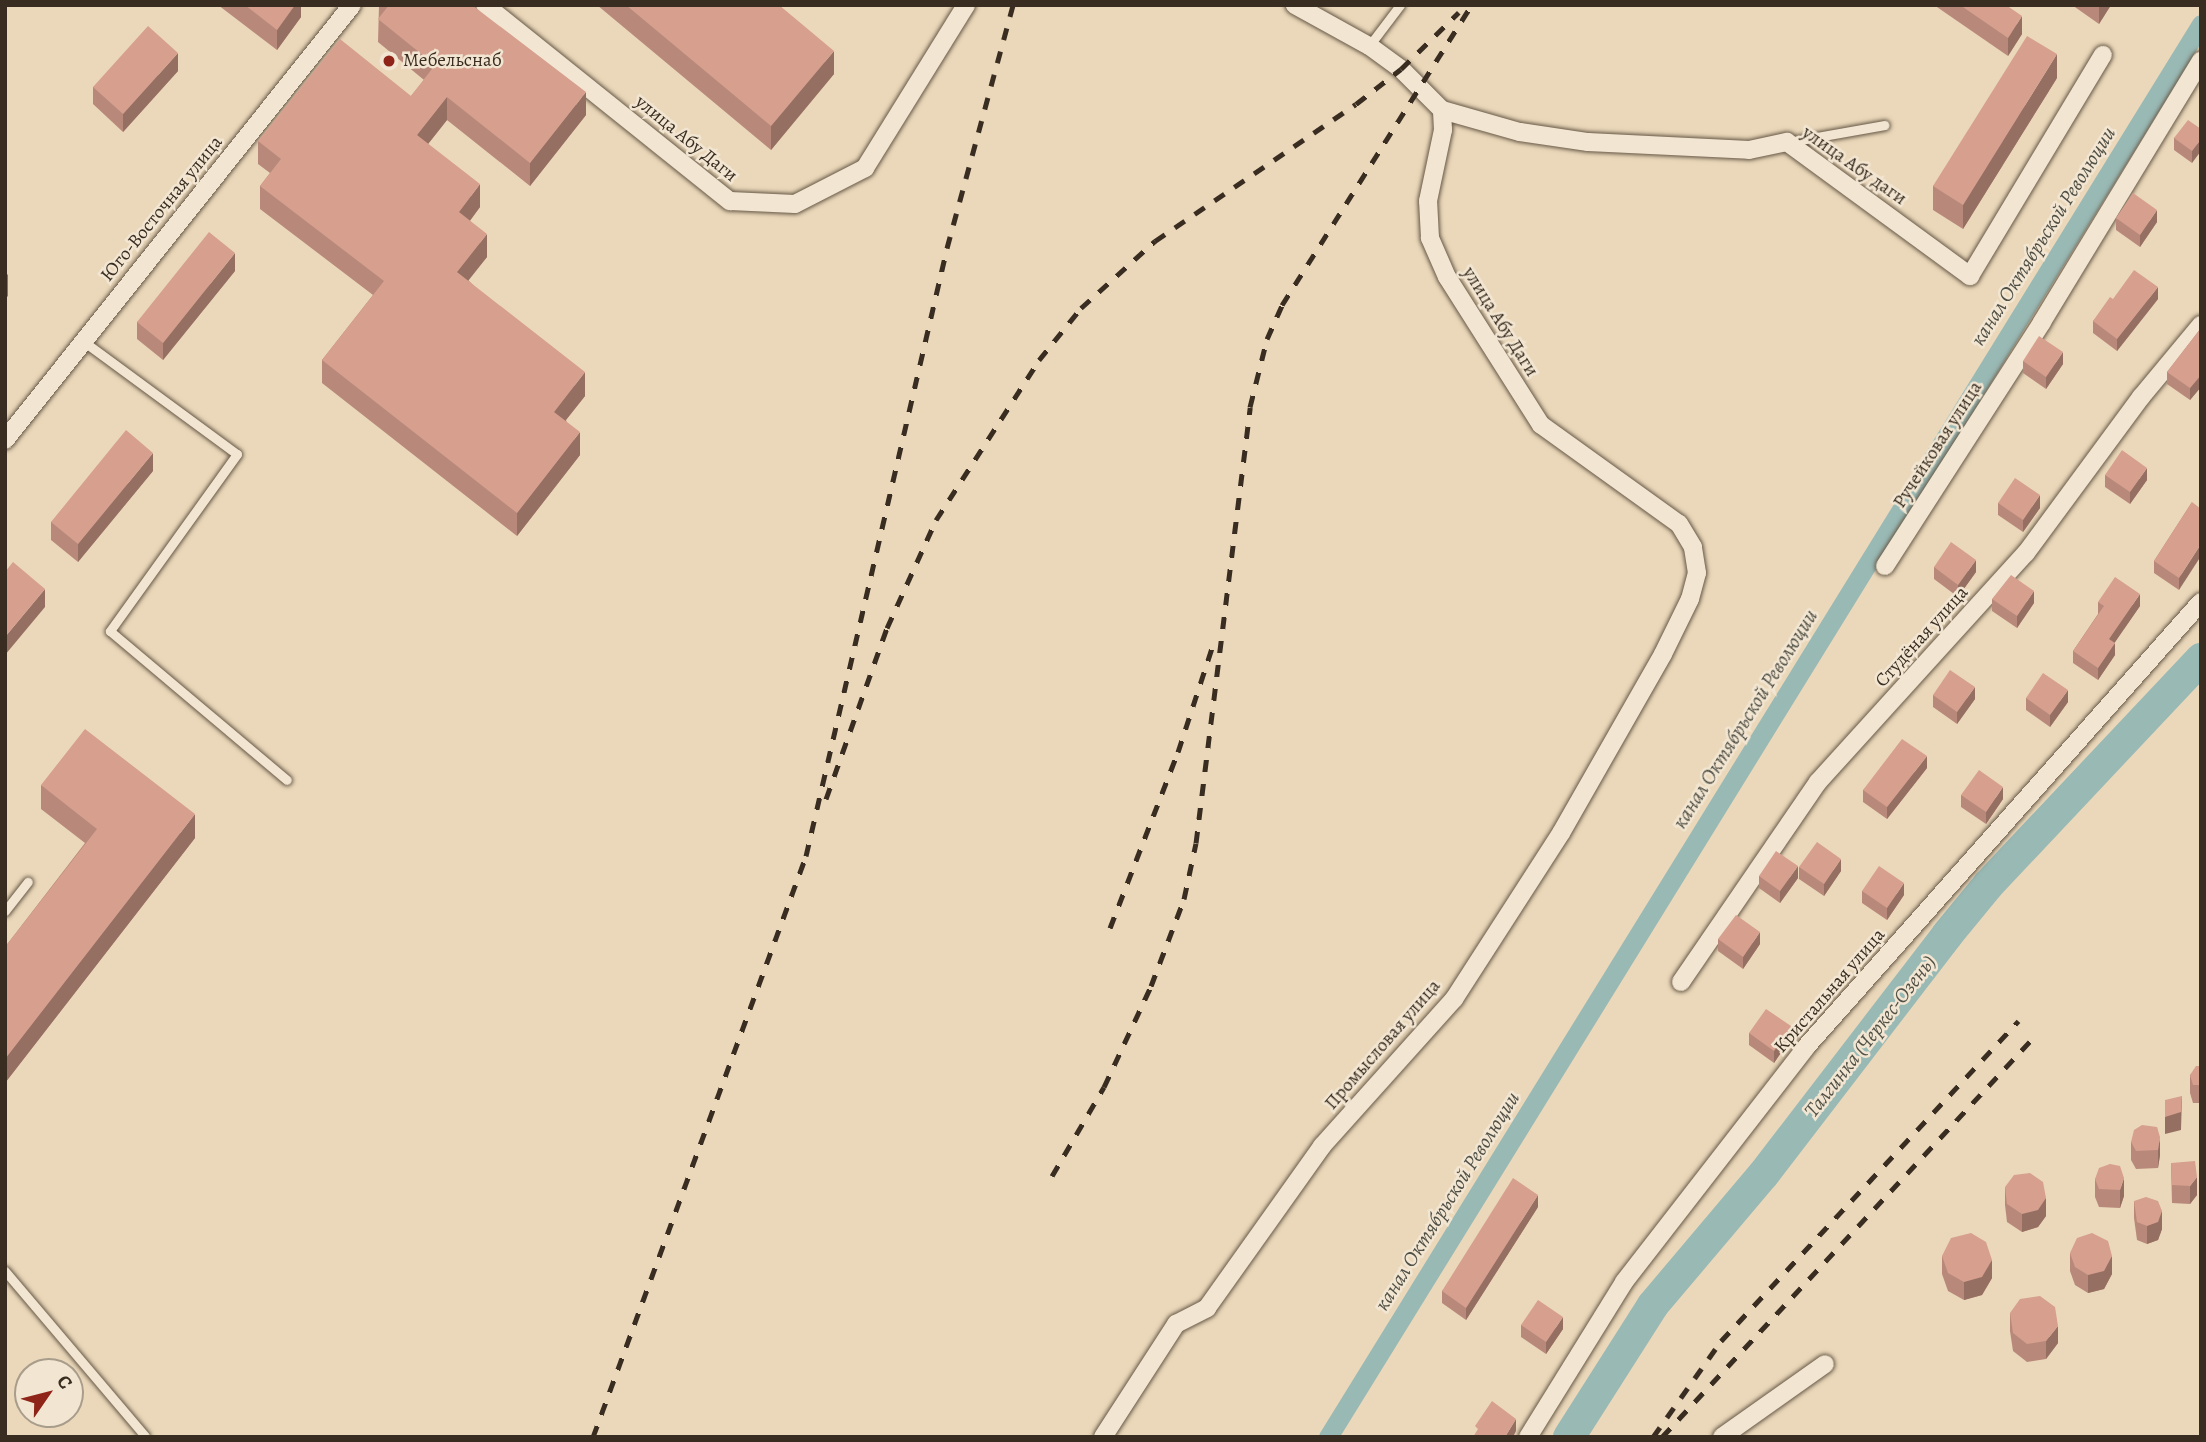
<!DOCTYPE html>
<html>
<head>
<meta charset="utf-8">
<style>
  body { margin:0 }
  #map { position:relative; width:2206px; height:1442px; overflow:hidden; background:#ebd8ba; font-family:Alegreya,serif }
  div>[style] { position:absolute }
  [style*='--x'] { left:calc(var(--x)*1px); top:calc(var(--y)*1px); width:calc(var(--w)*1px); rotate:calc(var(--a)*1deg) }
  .canal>* { height:19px; margin:-9.5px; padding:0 9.5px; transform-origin:9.5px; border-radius:9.5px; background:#99b9b5 }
  .river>* { height:32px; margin:-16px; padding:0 16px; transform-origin:16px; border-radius:16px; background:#99b9b5 }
  .roads { filter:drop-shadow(0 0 2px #665847) drop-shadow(0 0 2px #665847) }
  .service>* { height:9px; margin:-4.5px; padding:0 4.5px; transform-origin:4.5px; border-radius:4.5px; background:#f2e6d2 }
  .minor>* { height:18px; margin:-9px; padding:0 9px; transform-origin:9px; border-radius:9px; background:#f2e6d2 }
  .rail>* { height:5px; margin-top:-2.5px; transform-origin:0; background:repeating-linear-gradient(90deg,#392d21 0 12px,transparent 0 24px) }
  .wall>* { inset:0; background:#b8897a }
  .shaded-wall>* { inset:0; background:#966f63 }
  .building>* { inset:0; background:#d69f8e }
  .dots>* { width:19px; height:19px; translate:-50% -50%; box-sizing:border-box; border:4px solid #f2e6d2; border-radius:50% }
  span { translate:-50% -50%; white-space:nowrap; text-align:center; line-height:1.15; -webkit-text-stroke:5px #f2e6d2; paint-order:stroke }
  .poi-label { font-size:19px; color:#392d21 }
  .left { translate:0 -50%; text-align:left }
  .street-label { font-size:19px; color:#392d21 }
  .water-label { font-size:21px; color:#515046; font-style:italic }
  .frame { position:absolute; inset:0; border:7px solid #392d21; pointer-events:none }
  .north { position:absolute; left:14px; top:1358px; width:70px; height:70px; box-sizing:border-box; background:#f2e6d2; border:2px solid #a89c8b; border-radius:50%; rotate:55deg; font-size:19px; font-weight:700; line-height:28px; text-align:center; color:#392d21 }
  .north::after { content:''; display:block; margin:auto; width:24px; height:32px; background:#8f2418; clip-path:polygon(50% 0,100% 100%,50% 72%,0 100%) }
</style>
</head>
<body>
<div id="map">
  <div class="canal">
    <div style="--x:1328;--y:1437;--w:1661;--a:-58.29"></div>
  </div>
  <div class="river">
    <div style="--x:1569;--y:1437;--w:156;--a:-57.5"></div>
    <div style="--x:1653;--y:1305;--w:170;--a:-49.8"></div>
    <div style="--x:1763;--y:1175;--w:302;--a:-52.5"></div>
    <div style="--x:1947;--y:935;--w:65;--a:-50.6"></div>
    <div style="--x:1988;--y:885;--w:311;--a:-46.7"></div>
  </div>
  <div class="roads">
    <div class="service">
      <div style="--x:1369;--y:46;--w:51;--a:-52.9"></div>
      <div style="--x:1789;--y:142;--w:97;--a:-10.1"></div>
      <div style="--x:83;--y:341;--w:191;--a:36.3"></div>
      <div style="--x:237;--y:454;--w:218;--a:125.7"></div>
      <div style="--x:110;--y:631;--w:231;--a:40.1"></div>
      <div style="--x:5;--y:911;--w:37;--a:-52"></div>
      <div style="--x:5;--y:1271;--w:216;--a:49.7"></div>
    </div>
    <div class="minor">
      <div style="--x:485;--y:5;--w:314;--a:38.7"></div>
      <div style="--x:730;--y:201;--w:65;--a:2.6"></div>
      <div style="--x:795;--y:204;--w:79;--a:-27.2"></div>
      <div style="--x:865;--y:168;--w:192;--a:-58.2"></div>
      <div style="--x:1442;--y:110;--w:81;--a:15.8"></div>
      <div style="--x:1520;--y:132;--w:69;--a:8.4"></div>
      <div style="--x:1588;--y:142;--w:161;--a:2.8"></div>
      <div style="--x:1749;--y:150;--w:39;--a:-12"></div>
      <div style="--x:1787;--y:142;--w:227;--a:36.2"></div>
      <div style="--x:1970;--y:276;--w:258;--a:-59"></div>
      <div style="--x:5;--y:440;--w:556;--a:-51.42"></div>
      <div style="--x:1885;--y:566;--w:290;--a:-57.2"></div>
      <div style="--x:2042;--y:322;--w:306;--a:-58.7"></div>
      <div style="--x:1681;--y:982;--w:242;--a:-55.6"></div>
      <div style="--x:1818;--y:782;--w:309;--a:-47.8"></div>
      <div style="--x:2026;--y:553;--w:194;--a:-53.6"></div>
      <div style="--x:2141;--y:397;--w:94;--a:-50.2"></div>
      <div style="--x:1103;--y:1437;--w:135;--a:-57.1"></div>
      <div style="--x:1176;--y:1324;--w:35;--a:-27"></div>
      <div style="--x:1207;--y:1308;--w:199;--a:-54.6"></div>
      <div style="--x:1322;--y:1146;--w:198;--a:-48.1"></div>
      <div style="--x:1454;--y:999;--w:197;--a:-57.2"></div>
      <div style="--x:1561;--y:833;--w:206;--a:-60.3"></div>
      <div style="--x:1663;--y:654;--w:61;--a:-63.9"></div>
      <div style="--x:1690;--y:599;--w:27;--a:-75"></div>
      <div style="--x:1697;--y:573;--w:26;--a:-99"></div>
      <div style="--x:1693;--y:547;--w:27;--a:-121"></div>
      <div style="--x:1679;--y:524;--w:170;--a:-144.3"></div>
      <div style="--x:1541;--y:425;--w:175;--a:-122.4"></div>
      <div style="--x:1447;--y:277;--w:43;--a:-113.6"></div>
      <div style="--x:1430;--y:238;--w:37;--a:-93"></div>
      <div style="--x:1428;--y:201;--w:73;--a:-78.1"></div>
      <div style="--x:1443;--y:130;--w:20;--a:-93"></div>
      <div style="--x:1442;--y:110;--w:58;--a:-135"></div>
      <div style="--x:1401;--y:69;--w:39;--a:-144"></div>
      <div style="--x:1369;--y:46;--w:85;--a:-151"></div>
      <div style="--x:1528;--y:1437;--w:182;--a:-58.2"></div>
      <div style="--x:1624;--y:1282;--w:297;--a:-52.2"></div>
      <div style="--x:1806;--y:1047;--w:595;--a:-48.41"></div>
      <div style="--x:1722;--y:1437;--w:126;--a:-35.3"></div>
    </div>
  </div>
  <div class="rail">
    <div style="--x:826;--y:799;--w:182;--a:-70.4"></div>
    <div style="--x:887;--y:628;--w:119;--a:-65.6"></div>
    <div style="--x:936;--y:520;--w:190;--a:-57.2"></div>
    <div style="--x:1039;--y:360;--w:67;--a:-51.1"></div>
    <div style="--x:1081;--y:308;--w:100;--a:-42.2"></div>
    <div style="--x:1155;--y:241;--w:243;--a:-34.3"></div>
    <div style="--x:1356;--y:104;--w:57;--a:-37.9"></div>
    <div style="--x:1401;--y:69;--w:81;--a:-44.5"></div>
    <div style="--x:1110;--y:928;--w:189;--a:-68.9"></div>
    <div style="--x:1178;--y:752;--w:113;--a:-71.9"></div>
    <div style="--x:1052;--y:1176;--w:103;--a:-59.7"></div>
    <div style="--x:1104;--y:1087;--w:111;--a:-65"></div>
    <div style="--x:1151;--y:986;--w:93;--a:-69.2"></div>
    <div style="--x:1184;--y:899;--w:57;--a:-77.9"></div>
    <div style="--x:1196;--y:843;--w:439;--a:-82.9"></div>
    <div style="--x:1250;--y:407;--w:70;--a:-76"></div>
    <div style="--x:1267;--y:339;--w:37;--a:-66"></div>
    <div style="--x:1282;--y:305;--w:355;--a:-57.7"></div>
    <div style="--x:593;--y:1437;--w:619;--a:-69.87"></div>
    <div style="--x:806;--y:856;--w:624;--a:-76.94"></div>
    <div style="--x:947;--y:248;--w:252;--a:-74.8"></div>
    <div style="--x:1653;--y:1437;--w:118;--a:-54.7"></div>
    <div style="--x:1721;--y:1341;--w:437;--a:-47.1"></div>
    <div style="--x:1662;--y:1437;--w:545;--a:-47.08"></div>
  </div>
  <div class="wall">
    <div style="clip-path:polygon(218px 5px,301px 5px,301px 17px,277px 50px)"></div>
    <div style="clip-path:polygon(379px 5px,472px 5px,586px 115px,530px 186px,447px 120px,428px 144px,480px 207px,470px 221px,487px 257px,468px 280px,585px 396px,566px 420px,580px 455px,517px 536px,322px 383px,322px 360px,373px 295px,260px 209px,260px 186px,270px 173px,258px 164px,258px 141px,411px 96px,424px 80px,378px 42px)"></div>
    <div style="clip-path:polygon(597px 5px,779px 5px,834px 74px,771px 150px)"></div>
    <div style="clip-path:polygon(1934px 5px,2006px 5px,2022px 34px,2008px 56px)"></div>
    <div style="clip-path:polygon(2072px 5px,2111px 5px,2099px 24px)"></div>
    <div style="clip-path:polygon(178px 71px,123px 132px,93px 104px,93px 87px)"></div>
    <div style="clip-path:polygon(2057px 78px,1963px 229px,1933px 210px,1933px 186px)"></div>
    <div style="clip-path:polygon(2201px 129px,2192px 163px,2174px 150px,2174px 138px)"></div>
    <div style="clip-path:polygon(2116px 218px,2157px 222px,2140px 247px,2116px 230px)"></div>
    <div style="clip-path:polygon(235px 271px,163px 360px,137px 339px,137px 322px)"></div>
    <div style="clip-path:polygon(2113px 299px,2158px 299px,2117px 351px,2093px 333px,2093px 321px)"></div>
    <div style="clip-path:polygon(2201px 328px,2201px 387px,2190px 400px,2167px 384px,2167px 372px)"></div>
    <div style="clip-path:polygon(2023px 361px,2063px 364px,2046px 389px,2023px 373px)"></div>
    <div style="clip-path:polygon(153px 471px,78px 562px,51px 540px,51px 522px)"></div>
    <div style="clip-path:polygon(2105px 475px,2147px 480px,2130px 504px,2105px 487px)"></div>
    <div style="clip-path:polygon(2192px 502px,2179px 590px,2154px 573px,2154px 561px)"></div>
    <div style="clip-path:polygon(1998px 503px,2040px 508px,2023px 532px,1998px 515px)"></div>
    <div style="clip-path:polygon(1934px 567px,1976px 572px,1958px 597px,1934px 579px)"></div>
    <div style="clip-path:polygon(1992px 599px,2034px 603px,2017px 628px,1992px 611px)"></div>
    <div style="clip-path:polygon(2098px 602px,2140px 606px,2114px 643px,2115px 655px,2098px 680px,2073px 663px,2073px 651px,2098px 614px)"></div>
    <div style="clip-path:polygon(1933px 695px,1975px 699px,1957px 724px,1933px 707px)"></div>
    <div style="clip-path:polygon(2026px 698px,2068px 702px,2050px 727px,2026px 710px)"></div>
    <div style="clip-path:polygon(1927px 768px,1887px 819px,1863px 802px,1863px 790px)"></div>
    <div style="clip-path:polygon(41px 785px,195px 838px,5px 1083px,5px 947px,85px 843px,41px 809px)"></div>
    <div style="clip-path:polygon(1961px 795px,2003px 799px,1986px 824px,1961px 807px)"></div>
    <div style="clip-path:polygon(1799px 867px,1841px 871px,1824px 896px,1799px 879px)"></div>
    <div style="clip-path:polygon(1759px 876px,1798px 878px,1780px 903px,1759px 888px)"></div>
    <div style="clip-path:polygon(1862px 891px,1904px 895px,1887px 920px,1862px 903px)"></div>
    <div style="clip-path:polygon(1718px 939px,1760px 944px,1743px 969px,1718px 951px)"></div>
    <div style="clip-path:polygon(1749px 1033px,1791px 1038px,1774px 1063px,1749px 1045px)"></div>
    <div style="clip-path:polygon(2201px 1066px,2201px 1103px,2193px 1103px,2190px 1093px,2190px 1075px)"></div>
    <div style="clip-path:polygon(2157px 1127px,2160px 1155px,2158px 1168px,2136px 1169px,2131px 1160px,2131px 1142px)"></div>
    <div style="clip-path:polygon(2171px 1163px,2197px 1195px,2190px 1204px,2172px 1203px)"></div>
    <div style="clip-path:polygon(2110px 1164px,2124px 1196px,2120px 1208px,2099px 1207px,2095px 1197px,2095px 1179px)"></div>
    <div style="clip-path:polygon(2005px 1187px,2046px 1216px,2038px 1227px,2022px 1232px,2007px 1222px,2005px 1205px)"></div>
    <div style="clip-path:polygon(2134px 1201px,2162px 1229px,2158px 1240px,2147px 1244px,2137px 1240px,2134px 1218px)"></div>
    <div style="clip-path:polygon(1538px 1207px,1466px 1320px,1442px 1303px,1442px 1291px)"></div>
    <div style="clip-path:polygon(2070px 1253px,2112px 1274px,2104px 1289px,2088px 1293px,2075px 1285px,2070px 1271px)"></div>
    <div style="clip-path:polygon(1942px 1256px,1992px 1278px,1982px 1295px,1964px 1300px,1948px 1291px,1942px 1274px)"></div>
    <div style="clip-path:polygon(2010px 1313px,2058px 1343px,2046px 1359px,2027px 1362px,2013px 1351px,2010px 1331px)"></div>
    <div style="clip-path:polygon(1521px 1325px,1563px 1329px,1546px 1354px,1521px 1337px)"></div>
  </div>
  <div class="shaded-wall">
    <div style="clip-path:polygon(295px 5px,301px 5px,301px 17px,277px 50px,277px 30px)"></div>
    <div style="clip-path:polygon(2099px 5px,2111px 5px,2099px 24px)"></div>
    <div style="clip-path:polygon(2022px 16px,2022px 34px,2008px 56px,2008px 38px)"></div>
    <div style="clip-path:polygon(834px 51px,834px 74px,771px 150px,771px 126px)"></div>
    <div style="clip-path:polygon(178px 53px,178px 71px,123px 132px,123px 114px)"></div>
    <div style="clip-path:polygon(2057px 54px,2057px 78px,1963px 229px,1963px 205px)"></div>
    <div style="clip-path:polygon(586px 92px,586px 115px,530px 186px,530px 163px)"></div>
    <div style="clip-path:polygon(447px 97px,447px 120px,417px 158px,417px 135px)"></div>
    <div style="clip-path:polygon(2201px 139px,2201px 151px,2192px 163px,2192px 151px)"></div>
    <div style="clip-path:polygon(480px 184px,480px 207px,459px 235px,459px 212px)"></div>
    <div style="clip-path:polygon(2157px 210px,2157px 222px,2140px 247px,2140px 235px)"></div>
    <div style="clip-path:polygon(487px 234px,487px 257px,457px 295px,457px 272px)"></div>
    <div style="clip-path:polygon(235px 253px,235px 271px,163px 360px,163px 343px)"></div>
    <div style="clip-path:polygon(8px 274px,8px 296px,5px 299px,5px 277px)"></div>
    <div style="clip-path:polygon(2158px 287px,2158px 299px,2117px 351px,2117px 339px)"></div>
    <div style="clip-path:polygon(2063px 352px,2063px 364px,2046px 389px,2046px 377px)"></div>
    <div style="clip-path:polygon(585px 372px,585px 396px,554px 435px,554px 412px)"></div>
    <div style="clip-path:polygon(2201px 375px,2201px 387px,2190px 400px,2190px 388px)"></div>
    <div style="clip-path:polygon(580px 432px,580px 455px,517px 536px,517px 513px)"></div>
    <div style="clip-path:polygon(153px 453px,153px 471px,78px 562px,78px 544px)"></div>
    <div style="clip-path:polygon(2147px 468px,2147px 480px,2130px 504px,2130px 492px)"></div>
    <div style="clip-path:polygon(2040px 495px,2040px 508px,2023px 532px,2023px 520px)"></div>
    <div style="clip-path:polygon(2201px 544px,2201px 556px,2179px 590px,2179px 578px)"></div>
    <div style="clip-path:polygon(1976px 560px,1976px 572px,1958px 597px,1958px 585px)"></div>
    <div style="clip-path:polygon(45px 589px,45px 607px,5px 655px,5px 637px)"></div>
    <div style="clip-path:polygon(2034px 591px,2034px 603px,2017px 628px,2017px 616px)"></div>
    <div style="clip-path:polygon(2140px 594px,2140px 606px,2109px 651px,2109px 639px)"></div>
    <div style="clip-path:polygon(2115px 643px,2115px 655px,2098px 680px,2098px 668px)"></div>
    <div style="clip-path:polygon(1975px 687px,1975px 699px,1957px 724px,1957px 712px)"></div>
    <div style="clip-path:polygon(2068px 690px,2068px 702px,2050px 727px,2050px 715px)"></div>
    <div style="clip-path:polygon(1927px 756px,1927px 768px,1887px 819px,1887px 807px)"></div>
    <div style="clip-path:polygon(2003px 787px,2003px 799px,1986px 824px,1986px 812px)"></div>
    <div style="clip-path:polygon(195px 814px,195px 838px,5px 1083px,5px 1059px)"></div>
    <div style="clip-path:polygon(1841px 859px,1841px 871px,1824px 896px,1824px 884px)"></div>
    <div style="clip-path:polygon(1798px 866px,1798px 878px,1780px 903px,1780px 891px)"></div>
    <div style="clip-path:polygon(1904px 883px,1904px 895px,1887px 920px,1887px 908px)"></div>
    <div style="clip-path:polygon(1760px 932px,1760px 944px,1743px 969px,1743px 957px)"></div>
    <div style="clip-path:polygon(1791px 1026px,1791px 1038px,1774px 1063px,1774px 1051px)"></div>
    <div style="clip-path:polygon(2182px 1096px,2181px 1130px,2165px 1134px,2165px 1117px)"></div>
    <div style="clip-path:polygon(2160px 1137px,2160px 1155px,2158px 1168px,2158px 1150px)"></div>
    <div style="clip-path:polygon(2197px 1177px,2197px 1195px,2190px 1204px,2190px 1186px)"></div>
    <div style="clip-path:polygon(2124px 1178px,2124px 1196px,2120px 1208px,2120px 1190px)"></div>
    <div style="clip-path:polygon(1538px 1195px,1538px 1207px,1466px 1320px,1466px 1308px)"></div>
    <div style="clip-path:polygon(2046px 1198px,2046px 1216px,2038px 1227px,2022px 1232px,2022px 1214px)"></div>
    <div style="clip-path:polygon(2162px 1211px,2162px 1229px,2158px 1240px,2147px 1244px,2147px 1226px)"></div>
    <div style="clip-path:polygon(2112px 1256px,2112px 1274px,2104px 1289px,2088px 1293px,2088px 1275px)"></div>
    <div style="clip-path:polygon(1992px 1260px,1992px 1278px,1982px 1295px,1964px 1300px,1964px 1282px)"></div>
    <div style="clip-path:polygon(1563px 1317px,1563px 1329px,1546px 1354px,1546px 1342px)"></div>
    <div style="clip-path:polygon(2058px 1326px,2058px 1343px,2046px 1359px,2046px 1341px)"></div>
    <div style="clip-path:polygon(1516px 1419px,1516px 1431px,1513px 1437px,1505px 1437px)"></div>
  </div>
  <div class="building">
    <div style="clip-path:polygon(245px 5px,295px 5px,277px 30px)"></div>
    <div style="clip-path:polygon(389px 5px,472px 5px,586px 92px,530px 163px,447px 97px,417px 135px,480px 184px,459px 212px,487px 234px,457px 272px,585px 372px,554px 412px,580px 432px,517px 513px,322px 360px,384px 281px,260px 186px,281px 159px,258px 141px,340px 39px,411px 96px,435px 65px,378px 19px)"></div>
    <div style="clip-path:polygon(626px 5px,779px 5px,834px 51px,771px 126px)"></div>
    <div style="clip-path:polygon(1960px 5px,2006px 5px,2022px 16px,2008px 38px)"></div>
    <div style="clip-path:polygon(148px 26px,178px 53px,123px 114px,93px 87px)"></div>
    <div style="clip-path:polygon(2027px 36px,2057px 54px,1963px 205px,1933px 186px)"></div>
    <div style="clip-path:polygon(2188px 120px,2201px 129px,2201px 139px,2192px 151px,2174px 138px)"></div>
    <div style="clip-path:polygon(2133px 193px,2157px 210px,2140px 235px,2116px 218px)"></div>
    <div style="clip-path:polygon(209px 232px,235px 253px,163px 343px,137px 322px)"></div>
    <div style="clip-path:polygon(2134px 270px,2158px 287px,2117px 339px,2093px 321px,2110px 297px,2113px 299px)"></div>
    <div style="clip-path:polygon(2201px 328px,2201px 375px,2190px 388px,2167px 372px)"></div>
    <div style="clip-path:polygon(2039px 336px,2063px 352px,2046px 377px,2023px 361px)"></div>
    <div style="clip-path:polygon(126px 430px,153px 453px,78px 544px,51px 522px)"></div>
    <div style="clip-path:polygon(2122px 450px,2147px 468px,2130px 492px,2105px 475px)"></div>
    <div style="clip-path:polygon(2015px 478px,2040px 495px,2023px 520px,1998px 503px)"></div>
    <div style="clip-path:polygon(2192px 502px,2201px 509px,2201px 544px,2179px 578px,2154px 561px)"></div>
    <div style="clip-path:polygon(1951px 542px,1976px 560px,1958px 585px,1934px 567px)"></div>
    <div style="clip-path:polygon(13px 562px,45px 589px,5px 637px,5px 572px)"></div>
    <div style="clip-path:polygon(2011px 575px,2034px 591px,2017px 616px,1992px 599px)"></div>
    <div style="clip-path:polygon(2115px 577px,2140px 594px,2109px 639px,2115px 643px,2098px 668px,2073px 651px,2104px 606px,2098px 602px)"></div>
    <div style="clip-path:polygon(1950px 670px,1975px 687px,1957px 712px,1933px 695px)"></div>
    <div style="clip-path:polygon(2043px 673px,2068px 690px,2050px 715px,2026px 698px)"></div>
    <div style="clip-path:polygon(85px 729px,195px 814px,5px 1059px,5px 947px,97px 829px,41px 785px)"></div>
    <div style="clip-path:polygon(1902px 739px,1927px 756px,1887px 807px,1863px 790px)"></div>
    <div style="clip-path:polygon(1979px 770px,2003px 787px,1986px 812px,1961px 795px)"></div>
    <div style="clip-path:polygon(1817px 842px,1841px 859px,1824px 884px,1799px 867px)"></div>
    <div style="clip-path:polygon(1776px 851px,1798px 866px,1780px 891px,1759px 876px)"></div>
    <div style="clip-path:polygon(1879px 866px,1904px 883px,1887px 908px,1862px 891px)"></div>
    <div style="clip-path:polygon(1736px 915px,1760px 932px,1743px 957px,1718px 939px)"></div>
    <div style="clip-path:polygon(1766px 1009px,1791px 1026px,1774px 1051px,1749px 1033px)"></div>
    <div style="clip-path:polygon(2196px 1066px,2201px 1066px,2201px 1085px,2193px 1085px,2190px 1075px)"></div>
    <div style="clip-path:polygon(2182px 1096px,2181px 1112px,2165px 1117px,2165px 1100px)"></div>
    <div style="clip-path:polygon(2142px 1125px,2157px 1127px,2160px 1137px,2158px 1150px,2136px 1151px,2131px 1142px,2134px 1130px)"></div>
    <div style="clip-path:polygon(2195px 1161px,2197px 1177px,2190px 1186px,2172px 1185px,2171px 1163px)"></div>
    <div style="clip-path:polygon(2110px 1164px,2120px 1166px,2124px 1178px,2120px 1190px,2099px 1189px,2095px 1179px,2099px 1168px)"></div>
    <div style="clip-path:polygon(2030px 1173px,2043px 1182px,2046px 1198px,2038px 1210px,2022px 1214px,2007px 1204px,2005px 1187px,2014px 1175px)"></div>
    <div style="clip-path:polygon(1513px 1178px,1538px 1195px,1466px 1308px,1442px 1291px)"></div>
    <div style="clip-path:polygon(2146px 1197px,2158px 1201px,2162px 1211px,2158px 1222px,2147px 1226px,2137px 1222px,2134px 1201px)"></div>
    <div style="clip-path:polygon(1971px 1233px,1986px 1242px,1992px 1260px,1982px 1277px,1964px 1282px,1948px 1273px,1942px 1256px,1951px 1238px)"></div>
    <div style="clip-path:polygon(2092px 1233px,2108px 1241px,2112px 1256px,2104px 1271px,2088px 1275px,2075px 1267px,2070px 1253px,2077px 1238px)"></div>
    <div style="clip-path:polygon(2040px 1296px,2055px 1307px,2058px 1326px,2046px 1341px,2027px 1344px,2013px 1333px,2010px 1313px,2020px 1299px)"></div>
    <div style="clip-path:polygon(1538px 1300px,1563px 1317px,1546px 1342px,1521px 1325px)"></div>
    <div style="clip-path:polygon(1492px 1401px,1516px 1419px,1505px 1437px,1473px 1437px,1478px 1429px,1475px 1426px)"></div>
  </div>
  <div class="dots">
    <div style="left:389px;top:61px;background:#8f2418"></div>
  </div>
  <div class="poi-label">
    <span class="left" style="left:403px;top:61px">Мебельснаб</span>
  </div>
  <div class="street-label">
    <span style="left:686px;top:139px;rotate:39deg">улица Абу Даги</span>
    <span style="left:1854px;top:166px;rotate:35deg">улица Абу даги</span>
    <span style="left:162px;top:209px;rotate:-51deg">Юго-Восточная улица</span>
    <span style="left:1500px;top:322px;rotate:58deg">улица Абу Даги</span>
    <span style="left:1938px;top:445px;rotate:-57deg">Ручейковая улица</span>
    <span style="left:1922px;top:637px;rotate:-48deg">Студёная улица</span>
    <span style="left:1830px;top:991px;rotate:-49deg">Кристальная улица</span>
    <span style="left:1383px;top:1045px;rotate:-49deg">Промысловая улица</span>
  </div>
  <div class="water-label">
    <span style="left:2043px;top:236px;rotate:-58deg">канал Октябрьской Революции</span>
    <span style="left:1745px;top:719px;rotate:-58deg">канал Октябрьской Революции</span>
    <span style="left:1870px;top:1036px;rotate:-52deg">Талгинка (Черкес-Озень)</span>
    <span style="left:1447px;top:1201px;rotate:-58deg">канал Октябрьской Революции</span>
  </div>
  <div class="frame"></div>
  <div class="north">С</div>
</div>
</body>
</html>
